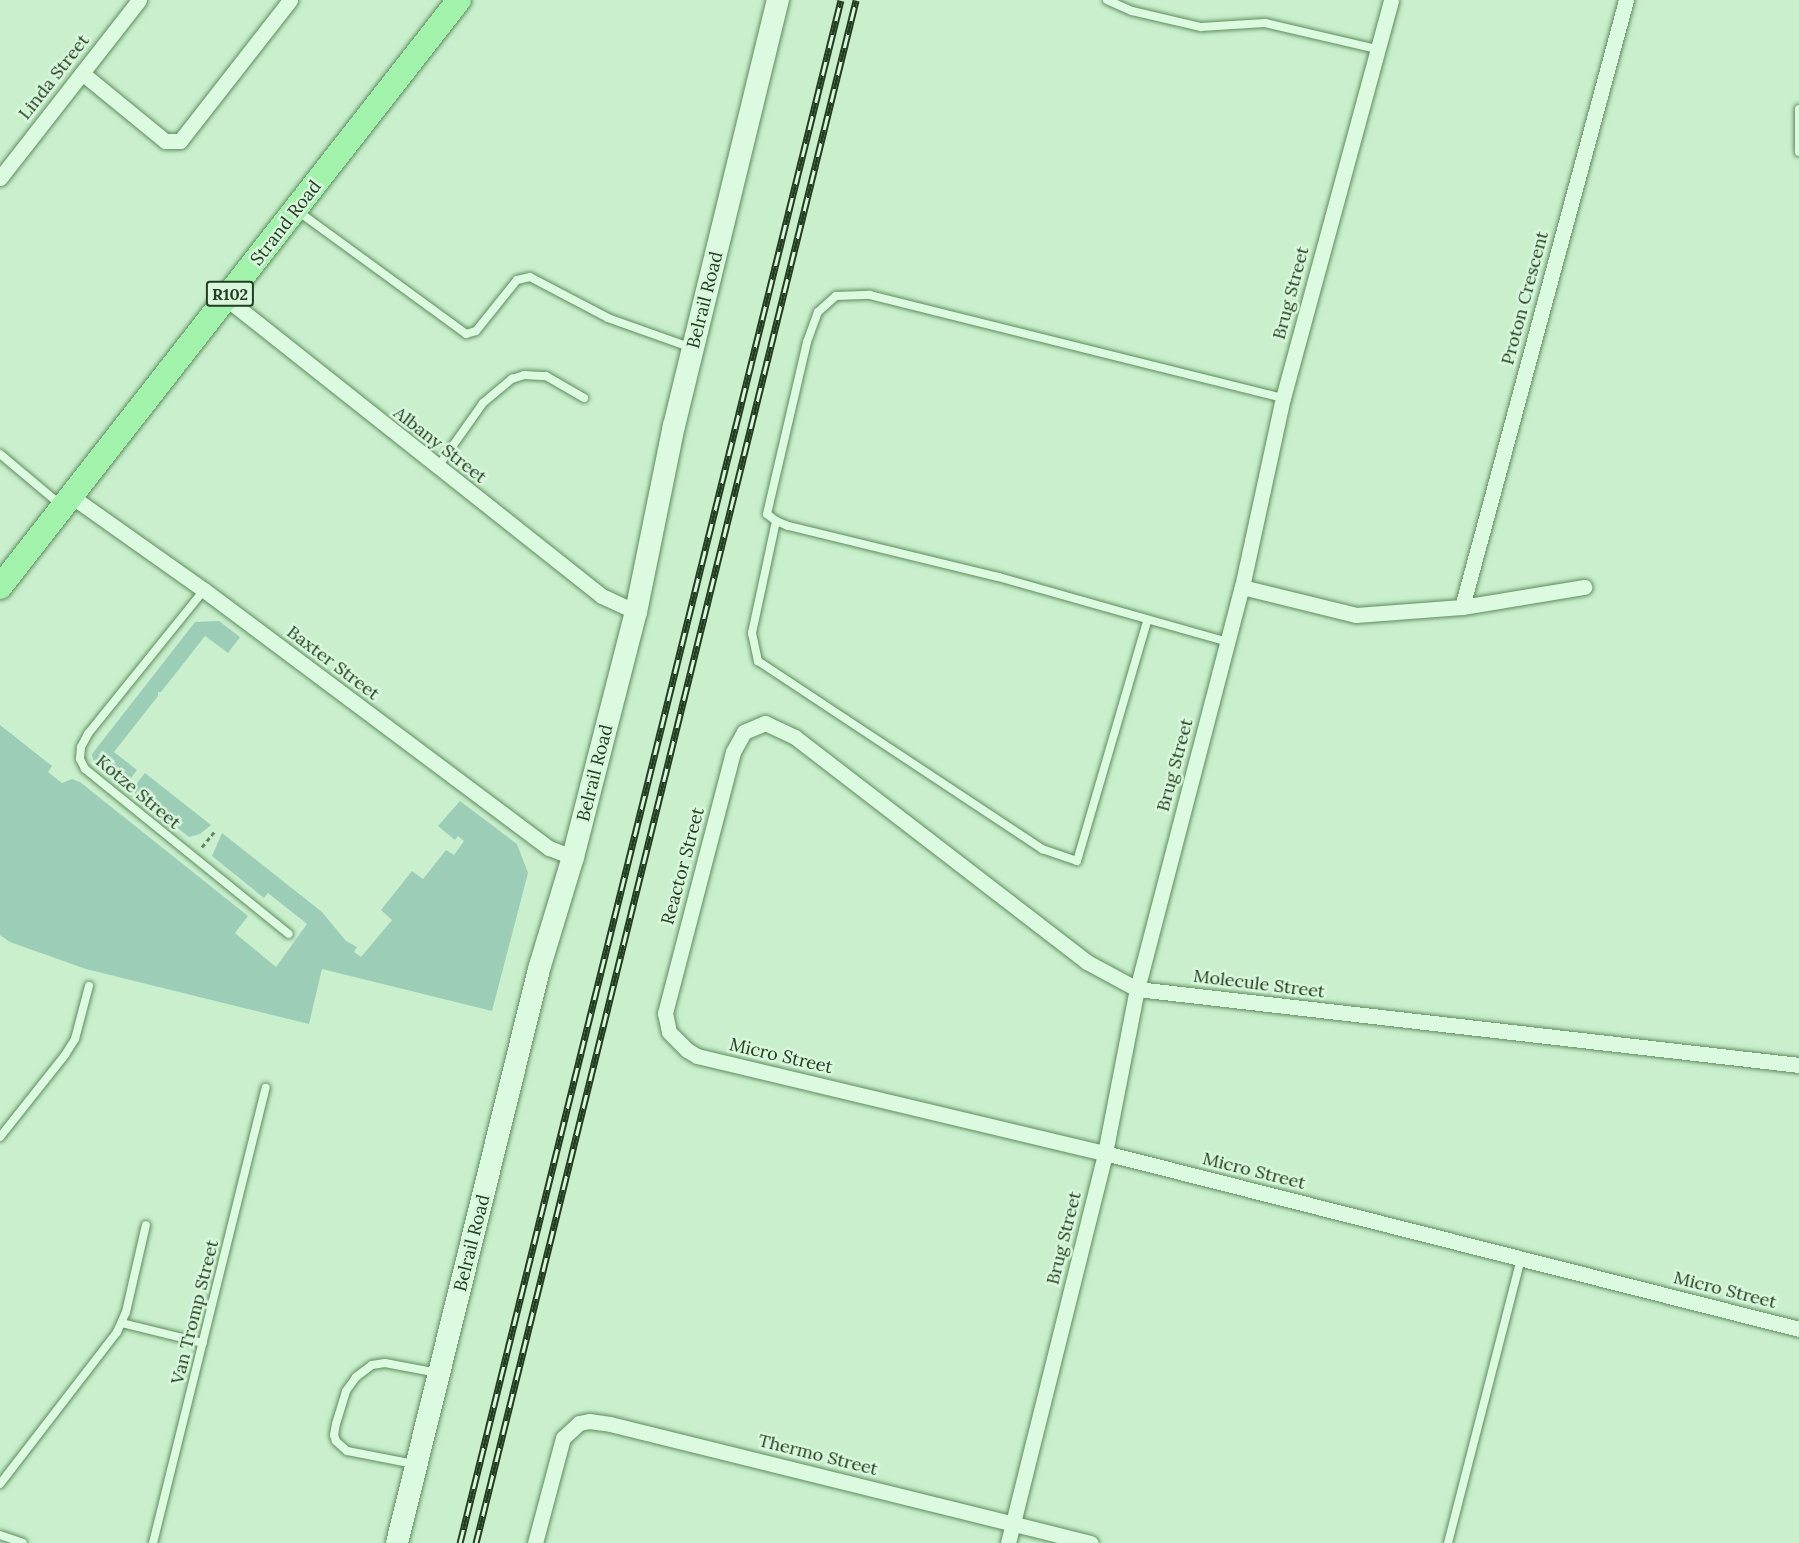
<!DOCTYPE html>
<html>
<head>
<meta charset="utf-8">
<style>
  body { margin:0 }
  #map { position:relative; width:1799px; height:1543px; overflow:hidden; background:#c9efcd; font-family:Lora,serif }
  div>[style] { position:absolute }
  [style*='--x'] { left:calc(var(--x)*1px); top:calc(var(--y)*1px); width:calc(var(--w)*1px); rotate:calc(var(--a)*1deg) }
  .green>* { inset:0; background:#9cceb7 }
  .path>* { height:3px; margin-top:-1.5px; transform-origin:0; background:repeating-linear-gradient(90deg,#5f8c5d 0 4.5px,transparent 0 7.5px) }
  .roads { filter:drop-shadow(0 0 2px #5f8c5d) drop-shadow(0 0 2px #5f8c5d) }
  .lane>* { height:8px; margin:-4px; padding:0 4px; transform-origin:4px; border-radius:4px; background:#dcfae0 }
  .street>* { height:15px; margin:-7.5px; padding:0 7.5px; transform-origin:7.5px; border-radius:7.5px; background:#dcfae0 }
  .secondary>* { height:22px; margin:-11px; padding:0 11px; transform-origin:11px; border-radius:11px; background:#dcfae0 }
  .primary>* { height:24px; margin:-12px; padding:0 12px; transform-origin:12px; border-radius:12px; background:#a1f2aa }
  .rail>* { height:7px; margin-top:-3.5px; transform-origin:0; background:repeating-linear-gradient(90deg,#d8f7dc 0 14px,#233d20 0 28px); box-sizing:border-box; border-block:2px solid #233d20 }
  span { translate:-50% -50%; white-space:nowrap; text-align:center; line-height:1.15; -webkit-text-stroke:5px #d8f7dc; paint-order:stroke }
  .shield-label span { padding:2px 4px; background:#d8f7dc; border:2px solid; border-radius:4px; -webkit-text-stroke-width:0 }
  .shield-label { font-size:16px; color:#233d20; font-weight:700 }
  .street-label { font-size:18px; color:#233d20 }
</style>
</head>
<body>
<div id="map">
  <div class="green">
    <div style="clip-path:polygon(219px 621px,240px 637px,228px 653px,205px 636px,161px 692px,158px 692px,158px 696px,114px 752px,137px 770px,125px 786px,93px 760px,92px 754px,195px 622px)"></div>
    <div style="clip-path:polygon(0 725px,52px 766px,48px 772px,62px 783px,72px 779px,80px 782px,248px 916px,235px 933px,276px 967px,307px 924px,268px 893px,264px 898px,212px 856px,222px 833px,322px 912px,346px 941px,357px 947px,354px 952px,361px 957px,392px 920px,381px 910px,412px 871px,423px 879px,446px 850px,454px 855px,464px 841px,458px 836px,455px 840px,438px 826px,460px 801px,517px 844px,528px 873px,492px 1011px,322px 969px,309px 1024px,86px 969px,10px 942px,0 935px)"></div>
    <div style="clip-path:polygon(145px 773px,211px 825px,200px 834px,189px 837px,131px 791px)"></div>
  </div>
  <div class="path">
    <div style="--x:202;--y:847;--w:22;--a:-51"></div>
  </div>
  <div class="roads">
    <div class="lane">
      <div style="--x:1107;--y:0;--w:27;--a:24"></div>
      <div style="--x:1132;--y:11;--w:71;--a:13.1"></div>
      <div style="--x:1201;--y:27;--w:64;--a:-3.6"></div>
      <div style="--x:1265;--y:23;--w:115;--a:13.1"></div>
      <div style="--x:1799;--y:109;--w:43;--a:90"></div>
      <div style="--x:299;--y:212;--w:207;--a:36.1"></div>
      <div style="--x:466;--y:334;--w:10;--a:-17"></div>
      <div style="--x:476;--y:331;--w:65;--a:-51.2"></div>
      <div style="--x:517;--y:280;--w:13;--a:-13"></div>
      <div style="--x:530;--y:277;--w:88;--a:27.7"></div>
      <div style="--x:608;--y:318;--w:89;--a:19.7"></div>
      <div style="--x:0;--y:454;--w:81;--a:40"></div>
      <div style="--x:437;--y:468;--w:80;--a:-54.7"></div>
      <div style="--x:483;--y:403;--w:38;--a:-40"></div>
      <div style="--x:512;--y:379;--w:13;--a:-18"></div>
      <div style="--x:524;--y:375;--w:22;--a:3"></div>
      <div style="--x:546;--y:376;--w:44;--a:30.1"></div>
      <div style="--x:776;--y:521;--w:115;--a:102.1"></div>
      <div style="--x:752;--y:633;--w:29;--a:78"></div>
      <div style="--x:758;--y:661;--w:341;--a:33.5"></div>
      <div style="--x:1042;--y:849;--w:37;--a:19"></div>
      <div style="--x:1077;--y:861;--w:249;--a:-73.7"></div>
      <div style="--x:204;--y:590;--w:185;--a:128.9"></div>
      <div style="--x:88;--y:734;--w:15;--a:118"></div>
      <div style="--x:81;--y:747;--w:12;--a:95"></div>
      <div style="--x:80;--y:759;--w:11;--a:63"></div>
      <div style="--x:85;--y:769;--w:262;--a:39"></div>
      <div style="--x:1228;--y:642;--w:239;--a:-164.2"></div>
      <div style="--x:998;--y:577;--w:216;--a:-166.3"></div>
      <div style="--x:788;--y:526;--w:13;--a:-157"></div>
      <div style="--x:776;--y:521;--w:11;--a:-142"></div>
      <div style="--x:767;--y:514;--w:177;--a:-76.9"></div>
      <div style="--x:807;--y:342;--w:32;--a:-70"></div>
      <div style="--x:818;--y:312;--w:24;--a:-42"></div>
      <div style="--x:836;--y:296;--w:34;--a:-2"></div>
      <div style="--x:870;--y:295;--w:426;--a:14"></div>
      <div style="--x:0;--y:1137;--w:105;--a:-51.6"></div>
      <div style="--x:65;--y:1055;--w:19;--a:-58"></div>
      <div style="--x:75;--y:1039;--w:55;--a:-75.2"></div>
      <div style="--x:122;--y:1323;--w:83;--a:13.9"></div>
      <div style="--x:414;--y:1464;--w:68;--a:-169"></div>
      <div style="--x:347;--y:1451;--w:15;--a:-138"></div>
      <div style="--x:336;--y:1441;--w:6;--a:-108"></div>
      <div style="--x:334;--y:1435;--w:11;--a:-80"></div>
      <div style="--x:336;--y:1424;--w:34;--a:-73"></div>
      <div style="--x:346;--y:1391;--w:17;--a:-54"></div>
      <div style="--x:356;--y:1377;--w:20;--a:-37"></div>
      <div style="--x:372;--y:1365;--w:13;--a:-9"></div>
      <div style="--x:385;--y:1363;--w:54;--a:10.7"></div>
      <div style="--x:0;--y:1484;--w:192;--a:-52.4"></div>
      <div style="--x:117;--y:1332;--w:22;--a:-66"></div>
      <div style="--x:126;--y:1312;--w:89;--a:-77.1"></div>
      <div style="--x:0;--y:1535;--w:24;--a:19"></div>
      <div style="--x:153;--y:1543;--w:469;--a:-76.1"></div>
      <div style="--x:1448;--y:1543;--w:293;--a:-75.6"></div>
    </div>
    <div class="street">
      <div style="--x:82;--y:73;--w:107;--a:39.3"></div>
      <div style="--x:165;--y:141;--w:15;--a:0"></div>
      <div style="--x:180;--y:141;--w:179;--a:-52"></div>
      <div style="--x:0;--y:178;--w:226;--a:-52"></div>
      <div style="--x:227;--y:299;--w:478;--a:38.4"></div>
      <div style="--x:602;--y:596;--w:38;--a:25"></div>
      <div style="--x:71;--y:496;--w:163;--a:35.3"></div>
      <div style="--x:204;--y:590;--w:431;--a:36.8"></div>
      <div style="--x:549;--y:848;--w:26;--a:21"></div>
      <div style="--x:1242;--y:587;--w:117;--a:13.8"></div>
      <div style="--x:1356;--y:615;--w:106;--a:-4.3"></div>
      <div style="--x:1462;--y:607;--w:124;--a:-9.3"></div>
      <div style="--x:1462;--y:607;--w:629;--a:-74.88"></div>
      <div style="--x:1799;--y:1065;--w:666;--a:-173.45"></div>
      <div style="--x:1137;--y:989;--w:57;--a:-151.6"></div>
      <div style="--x:1087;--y:962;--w:369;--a:-142.4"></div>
      <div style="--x:795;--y:737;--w:33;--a:-155"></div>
      <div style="--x:765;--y:723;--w:23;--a:157"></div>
      <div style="--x:744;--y:732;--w:23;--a:119"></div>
      <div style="--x:733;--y:752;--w:270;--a:104.6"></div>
      <div style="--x:665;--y:1013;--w:19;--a:78"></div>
      <div style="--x:669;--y:1032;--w:25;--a:45"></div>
      <div style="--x:687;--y:1050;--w:12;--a:31"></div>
      <div style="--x:697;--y:1056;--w:419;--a:13.4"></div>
      <div style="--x:1105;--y:1153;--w:716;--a:14.23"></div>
      <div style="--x:535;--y:1543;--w:109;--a:-75.1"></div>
      <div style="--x:563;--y:1438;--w:22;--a:-43"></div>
      <div style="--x:579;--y:1423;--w:10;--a:-11"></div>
      <div style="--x:589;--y:1421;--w:21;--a:8"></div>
      <div style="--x:610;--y:1424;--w:495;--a:13.9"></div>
      <div style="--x:1008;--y:1543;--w:402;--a:-76"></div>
      <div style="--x:1105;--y:1153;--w:167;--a:-79"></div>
      <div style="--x:1137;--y:989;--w:415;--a:-75.4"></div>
      <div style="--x:1242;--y:587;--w:193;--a:-77.8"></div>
      <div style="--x:1283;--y:398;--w:412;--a:-74.8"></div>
    </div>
    <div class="secondary">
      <div style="--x:397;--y:1543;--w:591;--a:-76.1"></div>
      <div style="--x:539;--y:969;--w:117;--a:-73.1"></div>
      <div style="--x:573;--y:857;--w:253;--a:-75.6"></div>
      <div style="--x:636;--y:612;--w:190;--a:-78.5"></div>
      <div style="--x:674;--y:426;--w:439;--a:-76.3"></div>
    </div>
    <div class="primary">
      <div style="--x:0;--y:587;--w:745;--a:-51.98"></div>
    </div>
  </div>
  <div class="rail">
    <div style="--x:460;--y:1543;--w:1589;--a:-76.13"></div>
    <div style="--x:476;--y:1543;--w:1589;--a:-76.16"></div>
  </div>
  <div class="shield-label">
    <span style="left:230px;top:294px">R102</span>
  </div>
  <div class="street-label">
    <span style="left:54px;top:77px;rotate:-52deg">Linda Street</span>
    <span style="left:286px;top:223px;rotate:-52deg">Strand Road</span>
    <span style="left:1291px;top:293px;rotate:-75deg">Brug Street</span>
    <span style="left:1525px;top:298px;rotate:-75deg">Proton Crescent</span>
    <span style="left:705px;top:300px;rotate:-76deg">Belrail Road</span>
    <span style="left:440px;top:445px;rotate:38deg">Albany Street</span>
    <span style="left:333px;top:663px;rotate:37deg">Baxter Street</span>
    <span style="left:1175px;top:765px;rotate:-75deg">Brug Street</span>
    <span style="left:595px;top:773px;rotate:-76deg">Belrail Road</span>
    <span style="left:138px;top:792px;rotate:40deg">Kotze Street</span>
    <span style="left:683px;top:866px;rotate:-75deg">Reactor Street</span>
    <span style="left:1259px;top:984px;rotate:7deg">Molecule Street</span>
    <span style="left:781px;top:1056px;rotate:13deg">Micro Street</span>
    <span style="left:1254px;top:1171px;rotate:14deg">Micro Street</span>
    <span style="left:1064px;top:1238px;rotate:-76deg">Brug Street</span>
    <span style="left:472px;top:1243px;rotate:-76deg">Belrail Road</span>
    <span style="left:1725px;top:1290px;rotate:14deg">Micro Street</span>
    <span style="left:195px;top:1312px;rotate:-76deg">Van Tromp Street</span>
    <span style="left:818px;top:1455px;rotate:14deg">Thermo Street</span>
  </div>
</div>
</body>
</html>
